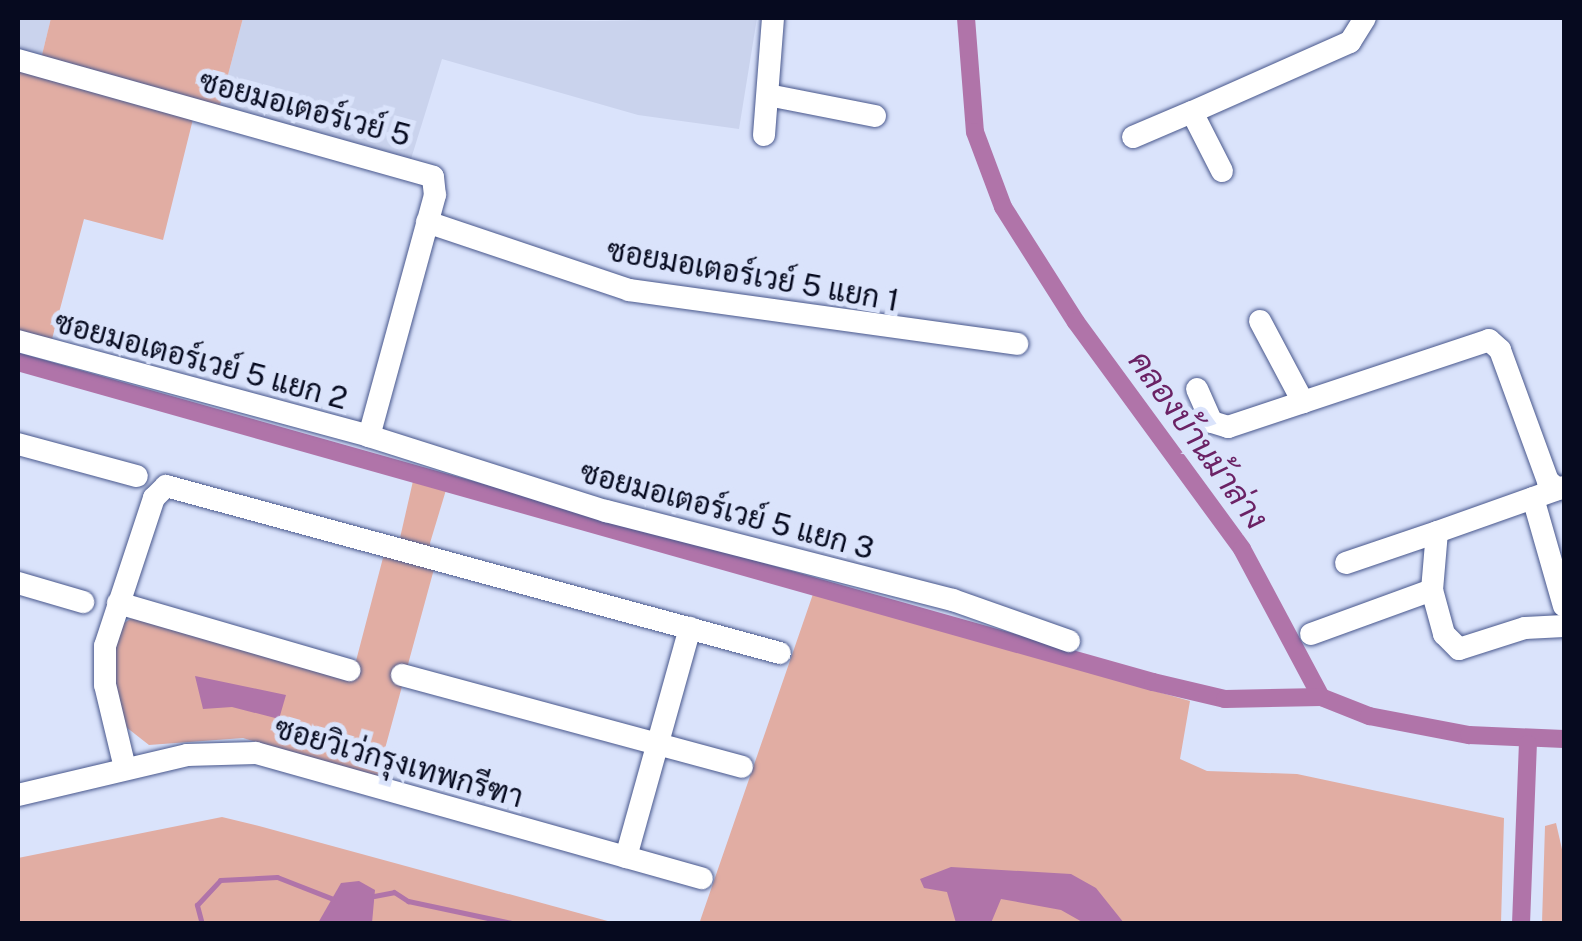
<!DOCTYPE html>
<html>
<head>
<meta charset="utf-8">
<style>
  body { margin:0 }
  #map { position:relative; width:1582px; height:941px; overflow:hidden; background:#dae3fb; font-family:"Public Sans",Sarabun,sans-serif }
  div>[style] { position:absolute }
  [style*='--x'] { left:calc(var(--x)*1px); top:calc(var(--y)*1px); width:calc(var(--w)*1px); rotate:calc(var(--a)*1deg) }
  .built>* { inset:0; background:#cad3ed }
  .green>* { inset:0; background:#e1ada3 }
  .water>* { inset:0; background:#b074a9 }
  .stream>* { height:5px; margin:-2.5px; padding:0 2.5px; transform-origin:2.5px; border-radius:2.5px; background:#b074a9 }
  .canal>* { height:18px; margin:-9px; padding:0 9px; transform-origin:9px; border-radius:9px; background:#b074a9 }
  .roads { filter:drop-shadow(0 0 2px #48578c) drop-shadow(0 0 2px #48578c) }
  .minor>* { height:22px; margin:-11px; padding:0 11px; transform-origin:11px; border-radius:11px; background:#fff }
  span { translate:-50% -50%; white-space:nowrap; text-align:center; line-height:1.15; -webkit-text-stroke:10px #dae3fb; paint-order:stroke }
  .street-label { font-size:30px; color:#060a1f }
  .water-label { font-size:32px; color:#6b2265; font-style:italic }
  .frame { position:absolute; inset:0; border:20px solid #060a1f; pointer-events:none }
</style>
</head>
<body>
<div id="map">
  <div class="built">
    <div style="clip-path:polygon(18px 18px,51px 18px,41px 59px,18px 52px)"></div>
    <div style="clip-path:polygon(243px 18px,596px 21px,757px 18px,739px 129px,638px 115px,442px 59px,411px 159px,219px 109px)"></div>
  </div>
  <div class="green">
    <div style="clip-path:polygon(51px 18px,243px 18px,219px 109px,41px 59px)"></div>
    <div style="clip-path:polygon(18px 71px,193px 119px,163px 240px,84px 219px,52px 339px,18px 331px)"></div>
    <div style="clip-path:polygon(413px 481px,446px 490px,430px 543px,434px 569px,377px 778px,243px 738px,149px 745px,126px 727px,113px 677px,117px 627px,134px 617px,351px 680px,384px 554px,400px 538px)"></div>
    <div style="clip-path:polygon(813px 594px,1190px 701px,1180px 759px,1207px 771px,1297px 774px,1504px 818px,1501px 923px,699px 924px)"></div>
    <div style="clip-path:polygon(222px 817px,259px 826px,615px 923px,18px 924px,18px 858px)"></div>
    <div style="clip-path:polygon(1556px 823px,1564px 858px,1564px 923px,1542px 923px,1545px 826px)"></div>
  </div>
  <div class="water">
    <div style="clip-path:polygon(195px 676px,286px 695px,279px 719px,232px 707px,203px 709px)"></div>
    <div style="clip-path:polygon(951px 867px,1071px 874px,1096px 888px,1124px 923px,1084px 923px,1061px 910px,1001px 899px,991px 923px,956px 923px,947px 892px,924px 888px,920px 879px)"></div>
    <div style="clip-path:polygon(359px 881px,375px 890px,372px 923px,318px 923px,341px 883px)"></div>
  </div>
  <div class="stream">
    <div style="--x:374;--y:896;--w:20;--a:-11"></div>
    <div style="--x:394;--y:892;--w:17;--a:33"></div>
    <div style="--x:408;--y:901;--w:110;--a:12"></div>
    <div style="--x:202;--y:924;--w:20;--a:-105"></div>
    <div style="--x:197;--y:905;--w:34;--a:-47"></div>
    <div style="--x:220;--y:880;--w:57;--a:-3"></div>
    <div style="--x:277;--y:877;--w:60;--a:21.4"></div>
  </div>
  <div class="canal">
    <div style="--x:966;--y:18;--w:114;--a:85.5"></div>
    <div style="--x:975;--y:132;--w:80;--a:69.5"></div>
    <div style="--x:1003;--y:207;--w:136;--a:57.6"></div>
    <div style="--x:1076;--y:322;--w:281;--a:53.8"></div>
    <div style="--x:1242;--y:549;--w:168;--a:61.9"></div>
    <div style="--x:1321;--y:697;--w:52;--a:21.6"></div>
    <div style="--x:1369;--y:716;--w:102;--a:10.8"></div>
    <div style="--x:1469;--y:735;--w:95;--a:2.4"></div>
    <div style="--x:18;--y:362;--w:1179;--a:15.75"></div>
    <div style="--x:1153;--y:682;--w:74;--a:13.3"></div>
    <div style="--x:1225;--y:699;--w:96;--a:-1.2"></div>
    <div style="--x:1521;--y:924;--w:180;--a:-87.8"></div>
  </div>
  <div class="roads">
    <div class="minor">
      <div style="--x:18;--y:60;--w:431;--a:15.7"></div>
      <div style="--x:433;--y:177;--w:18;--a:84"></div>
      <div style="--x:435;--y:195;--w:250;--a:105.3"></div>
      <div style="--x:768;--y:95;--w:109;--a:11.1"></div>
      <div style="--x:764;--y:135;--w:117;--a:-85.6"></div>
      <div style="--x:1133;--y:137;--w:64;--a:-23"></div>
      <div style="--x:1222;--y:171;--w:66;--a:-117"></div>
      <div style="--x:1192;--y:112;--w:173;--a:-23.9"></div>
      <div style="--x:1350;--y:42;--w:28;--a:-58"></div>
      <div style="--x:427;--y:222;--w:213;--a:18.6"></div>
      <div style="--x:629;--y:290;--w:392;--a:7.9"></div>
      <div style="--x:1260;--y:321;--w:92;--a:62"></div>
      <div style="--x:18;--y:341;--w:364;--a:15.1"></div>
      <div style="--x:369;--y:436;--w:249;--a:17.6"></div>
      <div style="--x:606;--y:511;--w:358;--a:14.4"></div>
      <div style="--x:953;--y:600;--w:123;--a:19.5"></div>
      <div style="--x:1197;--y:389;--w:36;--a:66"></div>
      <div style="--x:1212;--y:422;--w:17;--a:17"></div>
      <div style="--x:1228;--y:427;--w:275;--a:-18.4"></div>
      <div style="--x:1489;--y:340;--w:15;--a:42"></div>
      <div style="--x:1500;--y:350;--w:140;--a:69.9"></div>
      <div style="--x:1548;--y:481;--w:13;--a:39"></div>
      <div style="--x:18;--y:444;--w:123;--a:15.1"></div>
      <div style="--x:1533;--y:498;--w:112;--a:74"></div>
      <div style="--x:1346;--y:563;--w:96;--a:-18.8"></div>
      <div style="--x:18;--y:583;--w:68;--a:16.3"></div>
      <div style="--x:1432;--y:590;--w:46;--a:74.7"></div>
      <div style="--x:1444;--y:634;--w:21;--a:45"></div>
      <div style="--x:1459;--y:649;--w:69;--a:-17.7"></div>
      <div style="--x:1525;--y:628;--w:39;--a:-3"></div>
      <div style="--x:118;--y:603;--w:241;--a:16.2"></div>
      <div style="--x:1311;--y:634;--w:129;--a:-20"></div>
      <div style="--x:1432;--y:590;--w:58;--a:-85.1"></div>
      <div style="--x:1437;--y:532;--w:135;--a:-19.5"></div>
      <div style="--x:402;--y:675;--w:352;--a:15.1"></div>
      <div style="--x:125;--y:768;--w:85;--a:-103.5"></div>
      <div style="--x:105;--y:685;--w:39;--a:-90"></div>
      <div style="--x:105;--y:646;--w:156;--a:-71.7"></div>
      <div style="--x:154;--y:498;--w:17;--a:-45"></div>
      <div style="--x:166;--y:486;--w:636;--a:15.22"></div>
      <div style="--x:18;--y:795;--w:174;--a:-13.3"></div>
      <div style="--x:187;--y:755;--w:69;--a:-1.7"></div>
      <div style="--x:256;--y:753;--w:463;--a:15.7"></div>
      <div style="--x:626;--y:857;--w:238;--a:-74.4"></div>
    </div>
  </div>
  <div class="street-label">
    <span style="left:305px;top:108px;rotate:15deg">ซอยมอเตอร์เวย์ 5</span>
    <span style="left:753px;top:275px;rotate:10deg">ซอยมอเตอร์เวย์ 5 แยก 1</span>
    <span style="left:201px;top:360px;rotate:15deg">ซอยมอเตอร์เวย์ 5 แยก 2</span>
    <span style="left:727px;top:510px;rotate:15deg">ซอยมอเตอร์เวย์ 5 แยก 3</span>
    <span style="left:399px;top:762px;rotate:16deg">ซอยวิเว่กรุงเทพกรีฑา</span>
  </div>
  <div class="water-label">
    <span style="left:1198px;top:440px;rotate:54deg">คลองบ้านม้าล่าง</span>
  </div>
  <div class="frame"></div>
</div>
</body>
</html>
